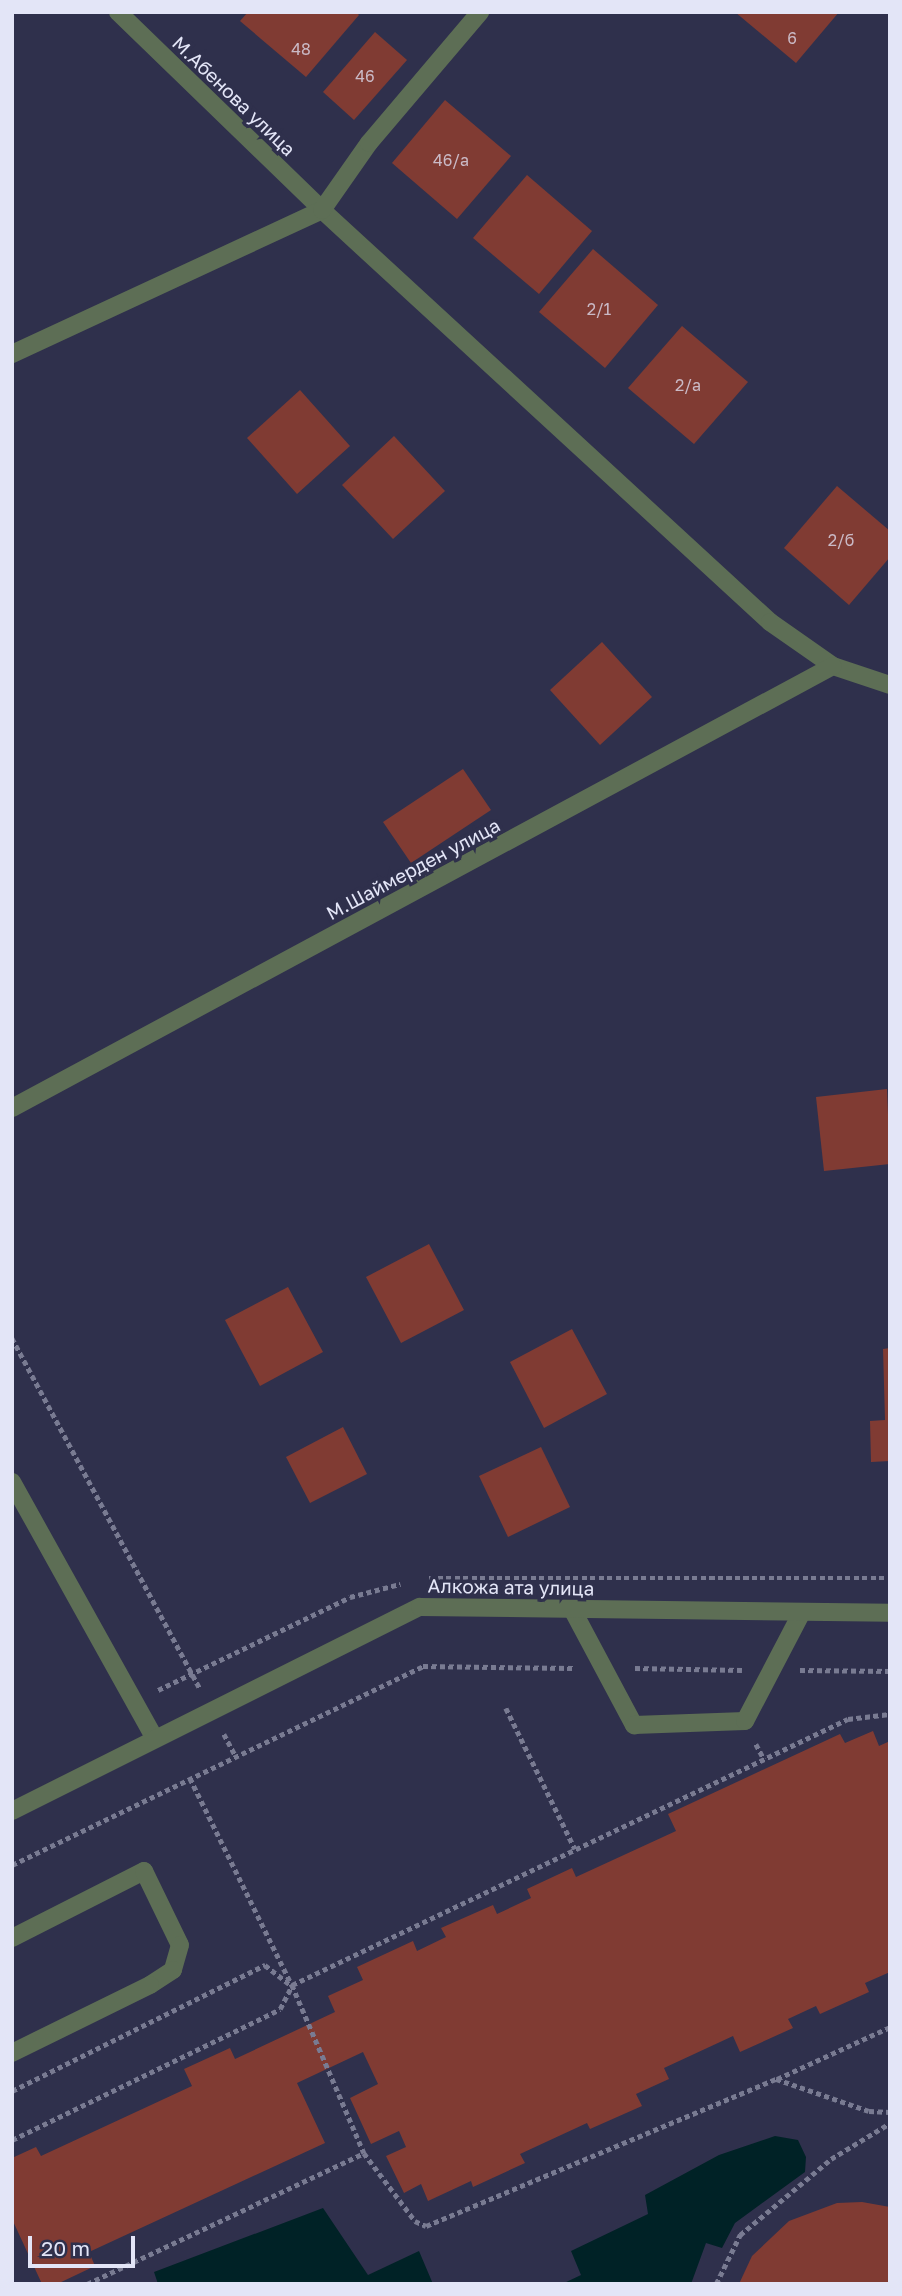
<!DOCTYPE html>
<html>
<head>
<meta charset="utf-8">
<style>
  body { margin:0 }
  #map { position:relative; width:902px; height:2296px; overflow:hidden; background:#2f304c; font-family:"Golos Text",sans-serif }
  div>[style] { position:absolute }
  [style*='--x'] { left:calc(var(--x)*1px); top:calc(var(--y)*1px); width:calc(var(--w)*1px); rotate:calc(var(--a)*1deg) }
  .water>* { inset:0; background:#002226 }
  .building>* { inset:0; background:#803b33 }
  .path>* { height:4.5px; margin-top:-2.25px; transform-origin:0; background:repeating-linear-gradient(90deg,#797b92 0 5px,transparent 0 8.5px) }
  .lane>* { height:18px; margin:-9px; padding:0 9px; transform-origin:9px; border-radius:9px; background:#5d6e55 }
  .street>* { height:18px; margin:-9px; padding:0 9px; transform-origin:9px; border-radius:9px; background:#5d6e55 }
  span { translate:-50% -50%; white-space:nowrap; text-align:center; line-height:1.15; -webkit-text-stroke:7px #2f304c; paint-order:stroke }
  .number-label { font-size:16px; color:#cabac6 }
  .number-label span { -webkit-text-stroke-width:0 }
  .street-label { font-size:19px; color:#e3e5f7 }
  .frame { position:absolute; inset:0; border:14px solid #e3e5f7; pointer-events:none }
  .scale { position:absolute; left:28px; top:2236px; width:107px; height:32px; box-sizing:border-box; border:4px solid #e3e5f7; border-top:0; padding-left:9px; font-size:21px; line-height:24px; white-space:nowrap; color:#e3e5f7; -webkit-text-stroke:5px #2f304c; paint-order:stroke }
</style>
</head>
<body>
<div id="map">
  <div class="water">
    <div style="clip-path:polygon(775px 2136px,798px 2140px,806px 2157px,805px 2172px,735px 2223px,722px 2248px,706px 2243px,691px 2284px,562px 2284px,581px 2275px,571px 2251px,648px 2214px,645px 2195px,719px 2155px)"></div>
    <div style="clip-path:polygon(323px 2208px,368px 2275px,419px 2251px,433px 2284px,158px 2284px,154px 2272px)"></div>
  </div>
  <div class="building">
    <div style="clip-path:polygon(248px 12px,356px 12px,359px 15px,306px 77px,240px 21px)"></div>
    <div style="clip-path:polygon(735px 12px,839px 12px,796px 63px)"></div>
    <div style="clip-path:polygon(375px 32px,407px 60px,354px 120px,323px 92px)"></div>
    <div style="clip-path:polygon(445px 100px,511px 156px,457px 219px,392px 163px)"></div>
    <div style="clip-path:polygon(527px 175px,592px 231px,539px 294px,473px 238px)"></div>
    <div style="clip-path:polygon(593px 249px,658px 305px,605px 368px,539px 312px)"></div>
    <div style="clip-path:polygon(682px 326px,748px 382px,694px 444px,628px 388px)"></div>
    <div style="clip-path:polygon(300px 390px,350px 446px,297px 494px,247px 438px)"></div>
    <div style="clip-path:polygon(394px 436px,445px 491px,393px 539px,342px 485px)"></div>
    <div style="clip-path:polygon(837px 486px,890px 531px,890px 557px,849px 605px,784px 548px)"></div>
    <div style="clip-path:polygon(602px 642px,652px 697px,600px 745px,550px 690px)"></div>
    <div style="clip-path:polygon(463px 769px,491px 810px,411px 863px,383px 822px)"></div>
    <div style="clip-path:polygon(887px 1089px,890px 1164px,824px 1171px,816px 1097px)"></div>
    <div style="clip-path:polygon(429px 1244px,464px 1310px,401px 1343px,366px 1277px)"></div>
    <div style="clip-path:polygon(288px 1287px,323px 1352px,260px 1386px,225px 1320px)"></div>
    <div style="clip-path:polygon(572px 1329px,607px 1394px,544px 1428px,510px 1362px)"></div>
    <div style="clip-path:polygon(890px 1348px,890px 1461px,871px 1462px,870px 1421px,885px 1420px,883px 1349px)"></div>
    <div style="clip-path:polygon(343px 1427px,367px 1474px,310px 1503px,286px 1457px)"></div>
    <div style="clip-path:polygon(541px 1447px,570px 1507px,508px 1537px,479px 1476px)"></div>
    <div style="clip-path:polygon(873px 1731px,879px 1746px,890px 1741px,890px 1972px,865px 1983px,869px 1992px,820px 2014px,816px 2006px,788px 2019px,793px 2028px,740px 2052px,733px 2036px,664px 2068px,669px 2079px,636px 2094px,642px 2106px,590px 2129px,587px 2123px,520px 2154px,525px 2163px,473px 2187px,471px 2181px,428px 2201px,421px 2184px,404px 2193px,386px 2156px,406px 2147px,399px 2131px,371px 2144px,350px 2098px,378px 2084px,363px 2052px,297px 2083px,325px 2143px,89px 2252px,95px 2266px,57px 2284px,42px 2284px,12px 2219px,12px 2158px,36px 2147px,41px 2156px,192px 2086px,184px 2069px,230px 2048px,235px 2059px,335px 2012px,328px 1996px,363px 1980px,357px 1967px,413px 1941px,417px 1951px,446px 1937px,441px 1928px,493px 1905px,497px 1914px,531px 1898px,527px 1889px,572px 1868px,576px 1877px,676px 1831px,668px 1814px,840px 1734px,845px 1743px)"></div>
    <div style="clip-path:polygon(862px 2202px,890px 2207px,890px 2284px,739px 2284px,752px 2256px,789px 2221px,837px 2203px)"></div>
  </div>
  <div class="path">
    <div style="--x:12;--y:1338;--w:398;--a:61.8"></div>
    <div style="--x:429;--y:1578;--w:461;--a:0"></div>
    <div style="--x:635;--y:1668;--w:107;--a:1.1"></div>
    <div style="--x:800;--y:1670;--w:90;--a:0.6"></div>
    <div style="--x:158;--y:1690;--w:213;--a:-25.8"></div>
    <div style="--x:350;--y:1597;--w:52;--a:-14.6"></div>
    <div style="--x:506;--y:1708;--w:157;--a:63.9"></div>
    <div style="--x:224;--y:1734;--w:24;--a:62"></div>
    <div style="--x:756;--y:1744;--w:17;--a:62"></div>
    <div style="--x:190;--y:1778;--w:231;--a:63.8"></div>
    <div style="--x:292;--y:1985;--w:183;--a:66.8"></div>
    <div style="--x:12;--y:1865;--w:457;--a:-25.8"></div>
    <div style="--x:423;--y:1666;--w:151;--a:0.8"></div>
    <div style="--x:777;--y:2079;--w:124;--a:-24.7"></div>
    <div style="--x:12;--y:2091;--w:283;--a:-26.5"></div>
    <div style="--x:265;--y:1965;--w:33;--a:38"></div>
    <div style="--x:12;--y:2140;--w:298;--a:-26"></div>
    <div style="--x:280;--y:2009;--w:27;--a:-63"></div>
    <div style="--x:292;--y:1985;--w:616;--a:-25.57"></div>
    <div style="--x:848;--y:1719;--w:42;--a:-6.8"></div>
    <div style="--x:87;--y:2284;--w:306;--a:-25.3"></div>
    <div style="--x:364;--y:2153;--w:85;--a:53.1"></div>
    <div style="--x:415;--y:2221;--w:12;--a:24"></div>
    <div style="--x:426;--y:2226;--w:380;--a:-22.8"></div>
    <div style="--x:776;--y:2079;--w:98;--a:19"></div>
    <div style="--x:869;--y:2111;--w:21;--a:3"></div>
    <div style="--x:716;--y:2284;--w:55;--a:-63.9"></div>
    <div style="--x:740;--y:2235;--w:119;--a:-39.9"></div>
    <div style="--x:831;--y:2159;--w:69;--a:-31.4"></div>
  </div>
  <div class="lane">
    <div style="--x:572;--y:1609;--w:132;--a:61.9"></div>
    <div style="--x:634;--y:1725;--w:111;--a:-2.1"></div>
    <div style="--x:745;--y:1721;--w:123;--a:-62.4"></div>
    <div style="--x:12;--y:1938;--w:148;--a:-26.9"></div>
    <div style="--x:144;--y:1871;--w:82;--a:64.1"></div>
    <div style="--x:180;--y:1945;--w:26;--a:106"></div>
    <div style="--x:173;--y:1970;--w:27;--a:147"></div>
    <div style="--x:150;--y:1985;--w:154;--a:153.8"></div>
  </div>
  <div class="street">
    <div style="--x:118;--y:12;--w:284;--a:44.1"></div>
    <div style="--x:322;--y:210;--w:609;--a:42.6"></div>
    <div style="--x:770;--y:622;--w:77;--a:34.9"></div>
    <div style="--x:833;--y:666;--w:60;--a:18.4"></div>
    <div style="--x:12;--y:354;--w:342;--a:-24.9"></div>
    <div style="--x:322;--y:210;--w:82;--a:-55"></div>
    <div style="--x:369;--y:143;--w:172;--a:-49.7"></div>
    <div style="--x:12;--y:1108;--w:932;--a:-28.3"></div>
    <div style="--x:12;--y:1482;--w:294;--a:60.9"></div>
    <div style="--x:12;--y:1811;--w:456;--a:-26.6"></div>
    <div style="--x:420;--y:1607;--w:470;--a:0.7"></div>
  </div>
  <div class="number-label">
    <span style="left:792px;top:38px">6</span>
    <span style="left:301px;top:49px">48</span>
    <span style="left:365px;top:76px">46</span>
    <span style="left:451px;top:160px">46/а</span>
    <span style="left:599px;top:309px">2/1</span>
    <span style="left:688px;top:385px">2/а</span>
    <span style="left:841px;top:540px">2/б</span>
  </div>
  <div class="street-label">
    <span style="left:234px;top:96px;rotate:44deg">М.Абенова улица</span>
    <span style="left:413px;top:869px;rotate:-28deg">М.Шаймерден улица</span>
    <span style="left:511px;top:1587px;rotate:1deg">Алкожа ата улица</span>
  </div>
  <div class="frame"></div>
  <div class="scale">20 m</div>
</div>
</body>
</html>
